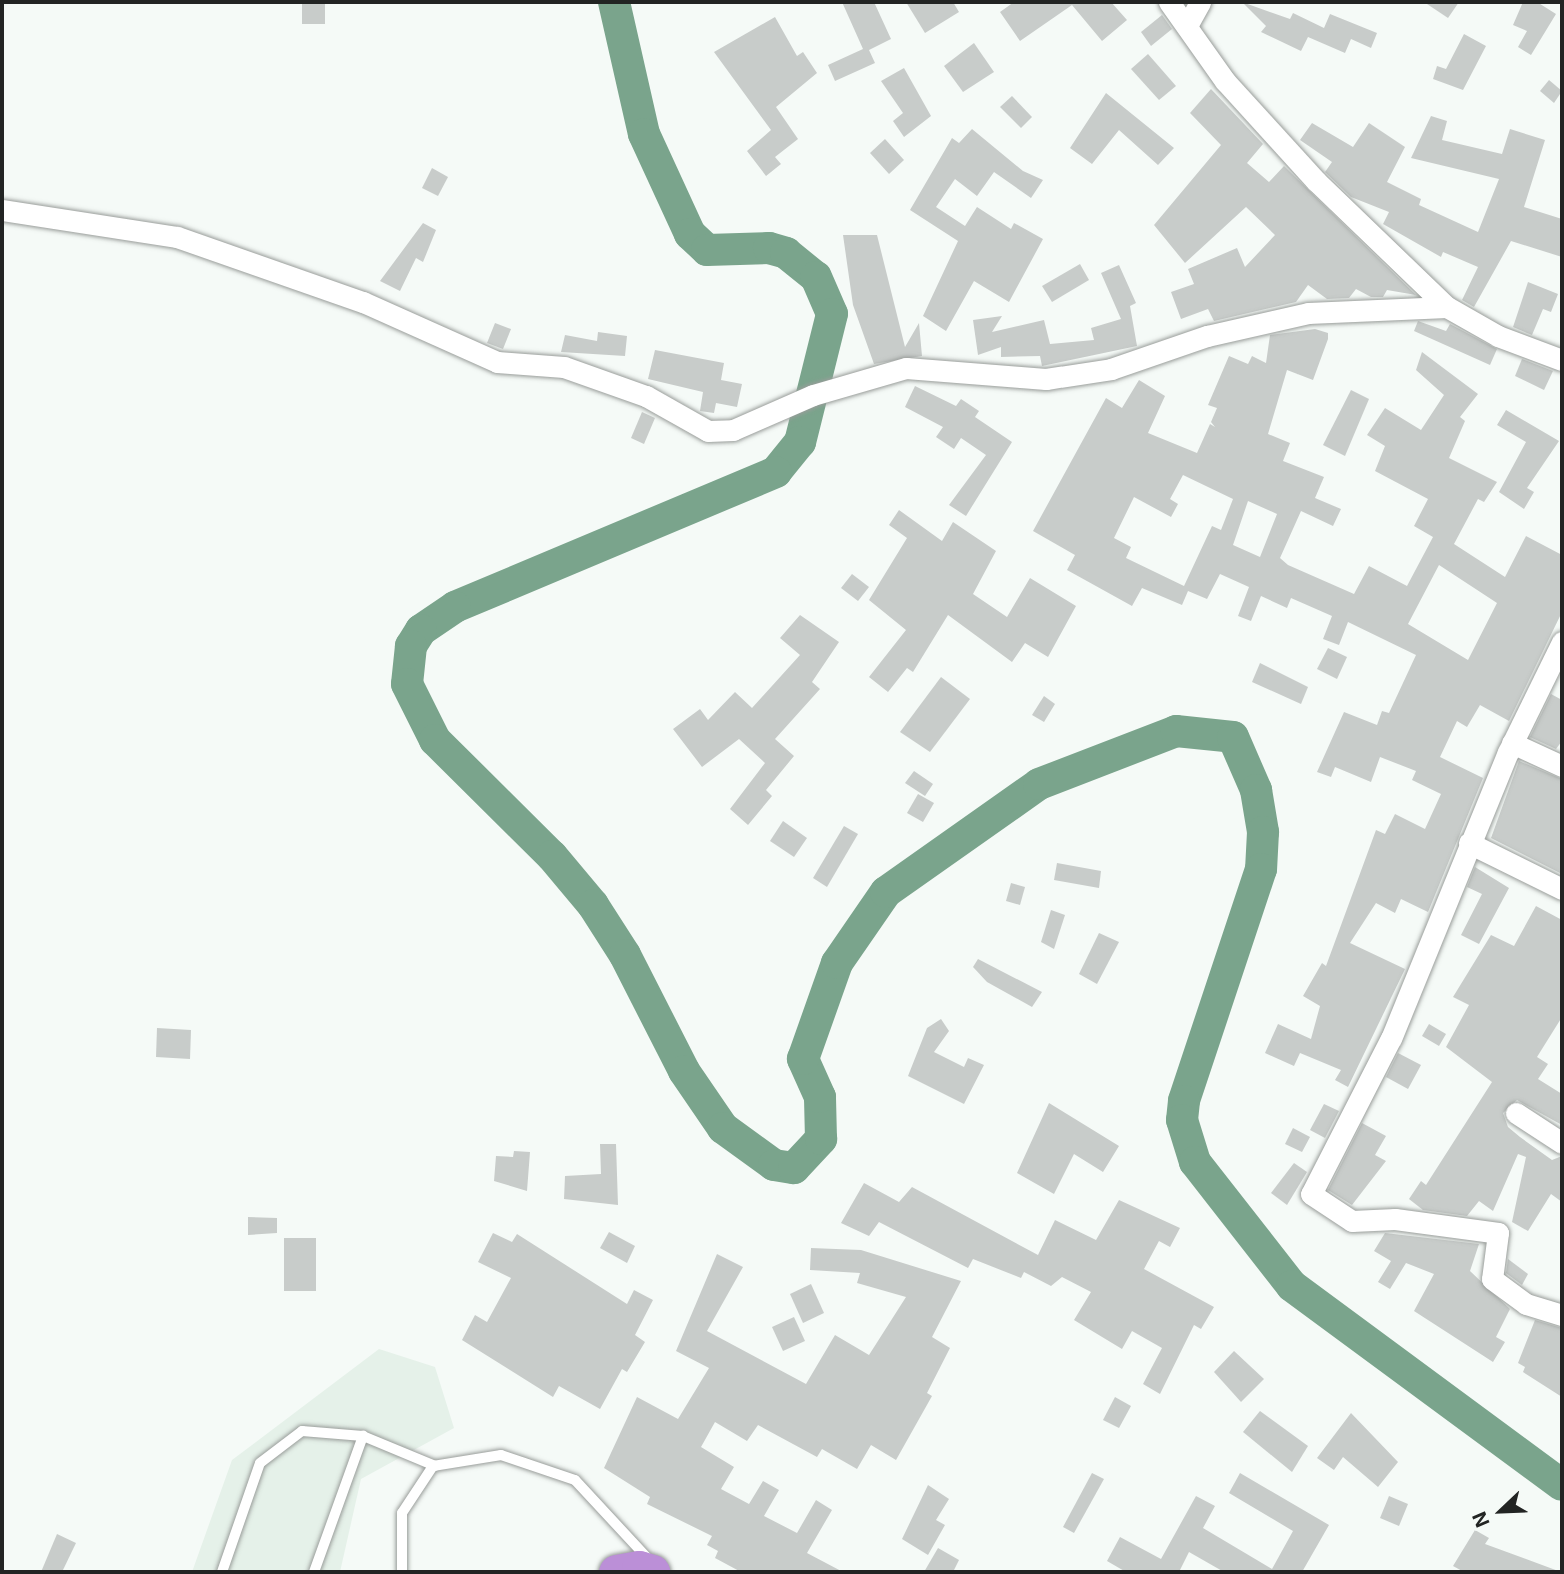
<!DOCTYPE html>
<html>
<head>
<meta charset="utf-8">
<style>
  body { margin:0 }
  #map { position:relative; width:1564px; height:1574px; overflow:hidden; background:#f5faf7; font-family:Inter,sans-serif }
  div>[style] { position:absolute }
  [style*='--x'] { left:calc(var(--x)*1px); top:calc(var(--y)*1px); width:calc(var(--w)*1px); rotate:calc(var(--a)*1deg) }
  .built>* { inset:0; background:#e5f1e9 }
  .river>* { height:32px; margin:-16px; padding:0 16px; transform-origin:16px; border-radius:16px; background:#7aa48c }
  .building>* { inset:0; background:#c8ccca }
  .roads { filter:drop-shadow(0 0 2px #999d9a) drop-shadow(0 0 2px #999d9a) }
  .service>* { height:10px; margin:-5px; padding:0 5px; transform-origin:5px; border-radius:5px; background:#fff }
  .minor>* { height:21px; margin:-10.5px; padding:0 10.5px; transform-origin:10.5px; border-radius:10.5px; background:#fff }
  .trunk>* { height:35px; margin:-17.5px; padding:0 17.5px; transform-origin:17.5px; border-radius:17.5px; background:#bb8fd7 }
  span { translate:-50% -50%; white-space:nowrap; text-align:center; line-height:1.15; -webkit-text-stroke:6px #f5faf7; paint-order:stroke }
  .frame { position:absolute; inset:0; border:4px solid #222423; pointer-events:none }
  .north { position:absolute; left:1466px; top:1476px; width:70px; height:70px; -webkit-text-stroke:5px #f5faf7; paint-order:stroke; rotate:247deg; font-size:19px; font-weight:700; line-height:28px; text-align:center; color:#222423 }
  .north::after { content:''; display:block; margin:auto; width:24px; height:32px; background:#222423; clip-path:polygon(50% 0,100% 100%,50% 72%,0 100%) }
</style>
</head>
<body>
<div id="map">
  <div class="built">
    <div style="clip-path:polygon(379px 1349px,435px 1367px,454px 1428px,361px 1479px,340px 1572px,192px 1572px,232px 1460px)"></div>
  </div>
  <div class="river">
    <div style="--x:614;--y:2;--w:135;--a:77.2"></div>
    <div style="--x:644;--y:134;--w:110;--a:65.3"></div>
    <div style="--x:690;--y:234;--w:23;--a:43"></div>
    <div style="--x:707;--y:250;--w:62;--a:-1.8"></div>
    <div style="--x:769;--y:248;--w:18;--a:16"></div>
    <div style="--x:786;--y:253;--w:38;--a:39"></div>
    <div style="--x:816;--y:277;--w:40;--a:66.6"></div>
    <div style="--x:832;--y:314;--w:132;--a:104"></div>
    <div style="--x:800;--y:442;--w:38;--a:129"></div>
    <div style="--x:776;--y:472;--w:348;--a:157.2"></div>
    <div style="--x:455;--y:607;--w:41;--a:145.9"></div>
    <div style="--x:421;--y:630;--w:19;--a:122"></div>
    <div style="--x:411;--y:646;--w:38;--a:96"></div>
    <div style="--x:407;--y:684;--w:63;--a:63.4"></div>
    <div style="--x:435;--y:740;--w:165;--a:44.8"></div>
    <div style="--x:552;--y:856;--w:64;--a:50.1"></div>
    <div style="--x:593;--y:905;--w:59;--a:57.4"></div>
    <div style="--x:625;--y:955;--w:130;--a:63"></div>
    <div style="--x:684;--y:1071;--w:69;--a:55.6"></div>
    <div style="--x:723;--y:1128;--w:63;--a:36"></div>
    <div style="--x:774;--y:1165;--w:20;--a:9"></div>
    <div style="--x:794;--y:1168;--w:40;--a:-47"></div>
    <div style="--x:821;--y:1139;--w:42;--a:-91.4"></div>
    <div style="--x:820;--y:1097;--w:42;--a:-114.1"></div>
    <div style="--x:803;--y:1059;--w:102;--a:-70.5"></div>
    <div style="--x:837;--y:963;--w:86;--a:-55.4"></div>
    <div style="--x:886;--y:892;--w:187;--a:-35.2"></div>
    <div style="--x:1039;--y:784;--w:147;--a:-21.1"></div>
    <div style="--x:1176;--y:731;--w:57;--a:6"></div>
    <div style="--x:1233;--y:737;--w:58;--a:66.5"></div>
    <div style="--x:1256;--y:790;--w:43;--a:80.5"></div>
    <div style="--x:1263;--y:832;--w:37;--a:93"></div>
    <div style="--x:1261;--y:869;--w:244;--a:108.4"></div>
    <div style="--x:1184;--y:1101;--w:19;--a:96"></div>
    <div style="--x:1182;--y:1120;--w:44;--a:72.8"></div>
    <div style="--x:1195;--y:1162;--w:157;--a:52"></div>
    <div style="--x:1292;--y:1286;--w:335;--a:36.4"></div>
  </div>
  <div class="building">
    <div style="clip-path:polygon(302px 2px,325px 2px,325px 24px,302px 24px)"></div>
    <div style="clip-path:polygon(842px 2px,874px 2px,891px 39px,869px 50px,875px 63px,835px 81px,828px 65px,863px 49px)"></div>
    <div style="clip-path:polygon(906px 2px,953px 2px,959px 12px,925px 33px)"></div>
    <div style="clip-path:polygon(1014px 2px,1111px 2px,1127px 20px,1102px 41px,1072px 5px,1020px 41px,1000px 12px)"></div>
    <div style="clip-path:polygon(1242px 2px,1290px 19px,1293px 13px,1324px 28px,1330px 14px,1377px 33px,1371px 48px,1351px 39px,1345px 53px,1308px 37px,1301px 51px,1261px 32px,1266px 26px)"></div>
    <div style="clip-path:polygon(1424px 2px,1459px 2px,1448px 18px)"></div>
    <div style="clip-path:polygon(1523px 2px,1537px 2px,1556px 14px,1531px 55px,1518px 47px,1527px 31px,1513px 25px)"></div>
    <div style="clip-path:polygon(1162px 15px,1172px 29px,1151px 46px,1141px 32px)"></div>
    <div style="clip-path:polygon(775px 17px,797px 56px,803px 52px,817px 73px,776px 107px,798px 139px,775px 157px,781px 164px,766px 176px,747px 151px,771px 130px,714px 52px)"></div>
    <div style="clip-path:polygon(1464px 34px,1486px 46px,1463px 90px,1433px 79px,1437px 66px,1446px 69px)"></div>
    <div style="clip-path:polygon(974px 43px,994px 72px,963px 92px,944px 66px)"></div>
    <div style="clip-path:polygon(1148px 54px,1176px 86px,1159px 100px,1131px 69px)"></div>
    <div style="clip-path:polygon(904px 68px,931px 116px,904px 137px,893px 121px,903px 113px,881px 81px)"></div>
    <div style="clip-path:polygon(1549px 80px,1562px 91px,1554px 103px,1540px 91px)"></div>
    <div style="clip-path:polygon(1211px 89px,1263px 144px,1247px 163px,1269px 182px,1284px 166px,1416px 295px,1387px 290px,1383px 297px,1371px 297px,1356px 289px,1349px 298px,1327px 299px,1308px 285px,1296px 302px,1214px 321px,1208px 309px,1181px 319px,1171px 292px,1194px 284px,1188px 269px,1237px 248px,1245px 267px,1275px 235px,1246px 207px,1185px 263px,1154px 225px,1221px 145px,1190px 113px)"></div>
    <div style="clip-path:polygon(1106px 93px,1174px 148px,1158px 165px,1119px 130px,1092px 164px,1070px 148px)"></div>
    <div style="clip-path:polygon(1012px 96px,1032px 117px,1021px 128px,1000px 107px)"></div>
    <div style="clip-path:polygon(1431px 116px,1447px 121px,1442px 140px,1502px 154px,1510px 129px,1545px 140px,1524px 207px,1562px 219px,1562px 257px,1511px 241px,1474px 307px,1462px 300px,1478px 267px,1443px 252px,1441px 257px,1383px 224px,1389px 212px,1351px 197px,1325px 172px,1332px 162px,1300px 140px,1312px 123px,1353px 147px,1369px 123px,1405px 147px,1387px 182px,1421px 199px,1419px 205px,1478px 232px,1499px 179px,1411px 158px)"></div>
    <div style="clip-path:polygon(972px 129px,1023px 171px,1043px 180px,1031px 198px,994px 172px,977px 196px,955px 179px,936px 207px,965px 226px,977px 207px,1011px 229px,1014px 223px,1043px 239px,1009px 302px,974px 281px,946px 331px,923px 316px,958px 241px,910px 210px,952px 138px,959px 143px)"></div>
    <div style="clip-path:polygon(885px 139px,904px 160px,889px 174px,870px 153px)"></div>
    <div style="clip-path:polygon(432px 168px,448px 177px,438px 196px,422px 188px)"></div>
    <div style="clip-path:polygon(423px 223px,436px 230px,423px 262px,416px 258px,400px 291px,380px 281px)"></div>
    <div style="clip-path:polygon(843px 235px,877px 235px,905px 347px,919px 323px,922px 356px,874px 364px,853px 305px)"></div>
    <div style="clip-path:polygon(1080px 264px,1089px 280px,1052px 302px,1042px 286px)"></div>
    <div style="clip-path:polygon(1119px 265px,1136px 303px,1130px 306px,1137px 346px,1042px 366px,1040px 356px,1001px 357px,1001px 347px,978px 355px,973px 320px,1002px 316px,992px 332px,1044px 320px,1050px 344px,1094px 340px,1091px 328px,1121px 319px,1101px 273px)"></div>
    <div style="clip-path:polygon(1528px 282px,1558px 294px,1551px 312px,1543px 309px,1532px 335px,1513px 327px)"></div>
    <div style="clip-path:polygon(1418px 321px,1446px 331px,1450px 324px,1497px 349px,1490px 365px,1414px 331px)"></div>
    <div style="clip-path:polygon(495px 323px,511px 329px,503px 349px,487px 343px)"></div>
    <div style="clip-path:polygon(evenodd,1315px 329px,1328px 333px,1328px 339px,1313px 380px,1287px 370px,1268px 434px,1290px 443px,1283px 461px,1324px 477px,1315px 498px,1341px 509px,1333px 526px,1301px 511px,1280px 558px,1288px 565px,1354px 594px,1369px 566px,1407px 586px,1433px 537px,1414px 526px,1428px 499px,1375px 471px,1385px 446px,1367px 435px,1385px 408px,1421px 430px,1444px 395px,1416px 370px,1422px 352px,1478px 394px,1460px 417px,1465px 421px,1449px 458px,1497px 482px,1484px 502px,1478px 499px,1454px 544px,1505px 577px,1526px 536px,1562px 555px,1562px 612px,1509px 721px,1480px 705px,1467px 727px,1457px 721px,1440px 757px,1483px 778px,1428px 912px,1401px 899px,1395px 913px,1376px 903px,1350px 943px,1405px 969px,1348px 1087px,1335px 1080px,1341px 1070px,1300px 1053px,1294px 1066px,1265px 1053px,1278px 1024px,1311px 1039px,1320px 1006px,1303px 996px,1322px 963px,1326px 966px,1376px 830px,1385px 834px,1395px 814px,1425px 829px,1441px 794px,1412px 780px,1416px 771px,1380px 757px,1371px 782px,1335px 767px,1331px 777px,1317px 772px,1344px 712px,1377px 725px,1382px 711px,1389px 713px,1416px 655px,1348px 622px,1339px 645px,1323px 639px,1332px 616px,1291px 598px,1287px 608px,1261px 596px,1251px 621px,1238px 616px,1249px 587px,1220px 574px,1207px 599px,1188px 591px,1182px 605px,1142px 588px,1132px 606px,1067px 570px,1075px 555px,1033px 531px,1106px 398px,1122px 408px,1139px 380px,1165px 396px,1148px 433px,1197px 453px,1210px 424px,1215px 427px,1211px 422px,1217px 408px,1208px 405px,1229px 356px,1248px 364px,1252px 356px,1266px 363px,1270px 335px,1315px 329px,1183px 475px,1233px 499px,1221px 530px,1212px 526px,1184px 586px,1126px 558px,1131px 547px,1114px 538px,1134px 497px,1171px 517px,1178px 504px,1170px 499px,1183px 475px,1315px 329px,1248px 501px,1277px 514px,1260px 557px,1233px 545px,1248px 501px,1315px 329px,1439px 565px,1497px 603px,1468px 660px,1408px 624px,1439px 565px)"></div>
    <div style="clip-path:polygon(598px 332px,627px 336px,625px 356px,561px 352px,565px 335px,597px 341px)"></div>
    <div style="clip-path:polygon(655px 350px,724px 363px,721px 380px,742px 384px,737px 407px,716px 403px,714px 413px,700px 411px,703px 392px,648px 379px)"></div>
    <div style="clip-path:polygon(1522px 359px,1553px 371px,1544px 390px,1515px 376px)"></div>
    <div style="clip-path:polygon(915px 386px,956px 406px,961px 399px,979px 411px,975px 417px,1012px 442px,966px 516px,949px 505px,986px 455px,961px 438px,954px 449px,936px 437px,943px 427px,905px 407px)"></div>
    <div style="clip-path:polygon(1351px 390px,1369px 399px,1345px 456px,1323px 445px)"></div>
    <div style="clip-path:polygon(1506px 410px,1559px 441px,1527px 488px,1534px 492px,1524px 509px,1499px 492px,1526px 442px,1497px 425px)"></div>
    <div style="clip-path:polygon(642px 412px,655px 418px,644px 444px,631px 438px)"></div>
    <div style="clip-path:polygon(899px 510px,942px 541px,953px 522px,996px 551px,973px 594px,1007px 617px,1030px 578px,1076px 606px,1048px 657px,1025px 643px,1012px 662px,948px 615px,913px 672px,907px 668px,888px 692px,869px 677px,906px 630px,869px 600px,907px 538px,889px 525px)"></div>
    <div style="clip-path:polygon(852px 574px,869px 587px,858px 601px,841px 588px)"></div>
    <div style="clip-path:polygon(800px 615px,839px 642px,812px 682px,820px 689px,775px 739px,794px 756px,766px 790px,772px 796px,748px 825px,730px 809px,765px 763px,739px 739px,702px 767px,673px 729px,700px 709px,708px 720px,735px 692px,752px 708px,800px 655px,780px 638px)"></div>
    <div style="clip-path:polygon(1328px 648px,1347px 657px,1337px 679px,1317px 669px)"></div>
    <div style="clip-path:polygon(1260px 663px,1308px 687px,1301px 704px,1252px 682px)"></div>
    <div style="clip-path:polygon(941px 677px,970px 699px,930px 752px,900px 732px)"></div>
    <div style="clip-path:polygon(1551px 694px,1562px 700px,1562px 741px,1556px 749px,1530px 737px)"></div>
    <div style="clip-path:polygon(1044px 696px,1055px 704px,1044px 722px,1032px 715px)"></div>
    <div style="clip-path:polygon(1519px 761px,1562px 779px,1562px 874px,1491px 838px)"></div>
    <div style="clip-path:polygon(914px 771px,933px 784px,925px 796px,905px 783px)"></div>
    <div style="clip-path:polygon(918px 794px,934px 803px,923px 822px,907px 813px)"></div>
    <div style="clip-path:polygon(783px 821px,807px 838px,794px 857px,770px 841px)"></div>
    <div style="clip-path:polygon(844px 826px,858px 834px,827px 887px,813px 878px)"></div>
    <div style="clip-path:polygon(1057px 863px,1101px 871px,1099px 888px,1054px 880px)"></div>
    <div style="clip-path:polygon(1475px 867px,1509px 888px,1479px 944px,1461px 935px,1482px 894px,1467px 887px)"></div>
    <div style="clip-path:polygon(1011px 883px,1025px 887px,1020px 905px,1006px 901px)"></div>
    <div style="clip-path:polygon(1536px 906px,1562px 920px,1562px 1017px,1537px 1057px,1548px 1064px,1538px 1079px,1562px 1094px,1562px 1125px,1517px 1100px,1503px 1113px,1508px 1127px,1520px 1137px,1552px 1160px,1562px 1156px,1562px 1202px,1551px 1194px,1528px 1231px,1512px 1222px,1526px 1157px,1518px 1154px,1493px 1211px,1479px 1201px,1467px 1216px,1423px 1210px,1409px 1199px,1421px 1181px,1426px 1185px,1492px 1082px,1446px 1047px,1469px 1005px,1453px 997px,1491px 935px,1514px 946px)"></div>
    <div style="clip-path:polygon(1051px 910px,1065px 915px,1054px 949px,1041px 942px)"></div>
    <div style="clip-path:polygon(1099px 933px,1119px 942px,1097px 984px,1079px 974px)"></div>
    <div style="clip-path:polygon(978px 959px,1042px 992px,1032px 1007px,987px 982px,973px 967px)"></div>
    <div style="clip-path:polygon(941px 1019px,949px 1031px,934px 1052px,964px 1067px,968px 1058px,984px 1065px,964px 1104px,908px 1076px,927px 1028px)"></div>
    <div style="clip-path:polygon(1429px 1024px,1446px 1034px,1439px 1046px,1422px 1036px)"></div>
    <div style="clip-path:polygon(157px 1028px,191px 1030px,190px 1059px,156px 1057px)"></div>
    <div style="clip-path:polygon(1398px 1053px,1421px 1065px,1408px 1089px,1386px 1077px)"></div>
    <div style="clip-path:polygon(1049px 1103px,1119px 1146px,1103px 1172px,1074px 1154px,1054px 1194px,1017px 1173px)"></div>
    <div style="clip-path:polygon(1324px 1104px,1339px 1111px,1325px 1138px,1310px 1130px)"></div>
    <div style="clip-path:polygon(1362px 1123px,1386px 1136px,1375px 1155px,1386px 1161px,1352px 1205px,1328px 1190px)"></div>
    <div style="clip-path:polygon(1293px 1128px,1310px 1137px,1302px 1152px,1285px 1144px)"></div>
    <div style="clip-path:polygon(600px 1144px,616px 1144px,618px 1205px,564px 1199px,565px 1176px,601px 1174px)"></div>
    <div style="clip-path:polygon(514px 1151px,530px 1152px,527px 1191px,494px 1181px,496px 1156px,513px 1157px)"></div>
    <div style="clip-path:polygon(1294px 1163px,1307px 1172px,1287px 1205px,1271px 1193px)"></div>
    <div style="clip-path:polygon(864px 1183px,899px 1202px,912px 1187px,1038px 1255px,1055px 1220px,1096px 1240px,1119px 1200px,1180px 1228px,1170px 1247px,1159px 1241px,1144px 1269px,1214px 1307px,1201px 1329px,1194px 1325px,1160px 1394px,1143px 1384px,1162px 1348px,1132px 1331px,1122px 1349px,1074px 1320px,1091px 1292px,1062px 1277px,1051px 1286px,1024px 1272px,1021px 1278px,973px 1259px,968px 1268px,879px 1222px,869px 1236px,841px 1223px)"></div>
    <div style="clip-path:polygon(248px 1217px,277px 1218px,277px 1233px,248px 1235px)"></div>
    <div style="clip-path:polygon(609px 1232px,635px 1246px,627px 1263px,600px 1248px)"></div>
    <div style="clip-path:polygon(493px 1233px,512px 1242px,517px 1234px,627px 1304px,634px 1290px,653px 1300px,635px 1335px,645px 1342px,627px 1372px,622px 1369px,600px 1409px,559px 1386px,553px 1397px,462px 1340px,475px 1315px,487px 1322px,511px 1278px,478px 1262px)"></div>
    <div style="clip-path:polygon(1385px 1233px,1479px 1244px,1470px 1271px,1510px 1309px,1496px 1337px,1505px 1342px,1493px 1362px,1414px 1311px,1434px 1274px,1406px 1263px,1390px 1289px,1378px 1282px,1391px 1261px,1374px 1251px)"></div>
    <div style="clip-path:polygon(284px 1238px,316px 1238px,316px 1291px,284px 1291px)"></div>
    <div style="clip-path:polygon(811px 1248px,861px 1250px,961px 1281px,932px 1337px,950px 1348px,927px 1393px,932px 1396px,896px 1460px,871px 1445px,857px 1469px,822px 1449px,817px 1457px,758px 1425px,747px 1441px,715px 1422px,701px 1447px,734px 1467px,721px 1489px,749px 1504px,763px 1481px,779px 1490px,764px 1516px,797px 1533px,816px 1500px,832px 1510px,807px 1553px,843px 1572px,741px 1572px,715px 1558px,718px 1551px,707px 1545px,712px 1536px,647px 1504px,650px 1497px,604px 1468px,637px 1397px,678px 1419px,709px 1368px,676px 1351px,717px 1254px,743px 1267px,707px 1331px,806px 1384px,835px 1335px,869px 1355px,906px 1297px,857px 1283px,860px 1273px,810px 1270px)"></div>
    <div style="clip-path:polygon(1508px 1259px,1528px 1274px,1522px 1285px,1506px 1273px)"></div>
    <div style="clip-path:polygon(811px 1284px,824px 1313px,803px 1323px,790px 1294px)"></div>
    <div style="clip-path:polygon(794px 1317px,805px 1341px,783px 1351px,772px 1327px)"></div>
    <div style="clip-path:polygon(1535px 1320px,1562px 1328px,1562px 1397px,1523px 1372px,1525px 1367px,1518px 1363px)"></div>
    <div style="clip-path:polygon(1234px 1351px,1264px 1379px,1241px 1402px,1214px 1372px)"></div>
    <div style="clip-path:polygon(1115px 1397px,1131px 1406px,1119px 1428px,1103px 1420px)"></div>
    <div style="clip-path:polygon(1260px 1411px,1308px 1446px,1292px 1472px,1243px 1432px)"></div>
    <div style="clip-path:polygon(1351px 1413px,1398px 1462px,1378px 1487px,1343px 1457px,1334px 1470px,1317px 1458px)"></div>
    <div style="clip-path:polygon(1092px 1473px,1104px 1479px,1074px 1533px,1063px 1527px)"></div>
    <div style="clip-path:polygon(1240px 1473px,1329px 1525px,1302px 1572px,1224px 1572px,1189px 1552px,1180px 1570px,1185px 1572px,1126px 1572px,1107px 1561px,1120px 1537px,1161px 1559px,1196px 1496px,1215px 1506px,1203px 1528px,1272px 1569px,1293px 1531px,1229px 1493px)"></div>
    <div style="clip-path:polygon(928px 1485px,949px 1499px,936px 1520px,945px 1525px,928px 1555px,902px 1539px)"></div>
    <div style="clip-path:polygon(1389px 1496px,1408px 1504px,1399px 1526px,1380px 1518px)"></div>
    <div style="clip-path:polygon(1475px 1530px,1489px 1538px,1485px 1544px,1561px 1572px,1464px 1572px,1453px 1566px)"></div>
    <div style="clip-path:polygon(57px 1534px,76px 1543px,62px 1572px,41px 1572px)"></div>
    <div style="clip-path:polygon(938px 1548px,959px 1560px,953px 1572px,924px 1572px)"></div>
  </div>
  <div class="roads">
    <div class="service">
      <div style="--x:222;--y:1572;--w:115;--a:-70.8"></div>
      <div style="--x:260;--y:1463;--w:53;--a:-37.3"></div>
      <div style="--x:302;--y:1431;--w:61;--a:4.7"></div>
      <div style="--x:363;--y:1436;--w:78;--a:22.6"></div>
      <div style="--x:314;--y:1572;--w:145;--a:-70.2"></div>
      <div style="--x:402;--y:1572;--w:59;--a:-90"></div>
      <div style="--x:402;--y:1513;--w:56;--a:-56.6"></div>
      <div style="--x:433;--y:1466;--w:69;--a:-9.2"></div>
      <div style="--x:501;--y:1455;--w:78;--a:18.7"></div>
      <div style="--x:575;--y:1480;--w:109;--a:47.2"></div>
    </div>
    <div class="minor">
      <div style="--x:1169;--y:2;--w:97;--a:54.7"></div>
      <div style="--x:1225;--y:81;--w:135;--a:47.7"></div>
      <div style="--x:1316;--y:181;--w:182;--a:43.9"></div>
      <div style="--x:1447;--y:307;--w:59;--a:29.6"></div>
      <div style="--x:1498;--y:336;--w:68;--a:20.6"></div>
      <div style="--x:1188;--y:24;--w:25;--a:-61"></div>
      <div style="--x:2;--y:210;--w:177;--a:8.8"></div>
      <div style="--x:177;--y:237;--w:197;--a:19.3"></div>
      <div style="--x:363;--y:302;--w:147;--a:24.1"></div>
      <div style="--x:497;--y:362;--w:67;--a:4.3"></div>
      <div style="--x:564;--y:367;--w:87;--a:19.5"></div>
      <div style="--x:646;--y:396;--w:71;--a:29.4"></div>
      <div style="--x:708;--y:431;--w:25;--a:-2"></div>
      <div style="--x:733;--y:430;--w:87;--a:-23.6"></div>
      <div style="--x:813;--y:395;--w:97;--a:-16.2"></div>
      <div style="--x:906;--y:368;--w:140;--a:4.5"></div>
      <div style="--x:1046;--y:379;--w:66;--a:-8.7"></div>
      <div style="--x:1111;--y:369;--w:102;--a:-19"></div>
      <div style="--x:1207;--y:336;--w:104;--a:-12.8"></div>
      <div style="--x:1308;--y:313;--w:139;--a:-2.5"></div>
      <div style="--x:1562;--y:642;--w:123;--a:116.1"></div>
      <div style="--x:1508;--y:752;--w:309;--a:112.2"></div>
      <div style="--x:1391;--y:1038;--w:175;--a:117.1"></div>
      <div style="--x:1311;--y:1194;--w:49;--a:33.4"></div>
      <div style="--x:1352;--y:1221;--w:43;--a:-2.7"></div>
      <div style="--x:1395;--y:1219;--w:104;--a:7.7"></div>
      <div style="--x:1498;--y:1233;--w:46;--a:97.4"></div>
      <div style="--x:1492;--y:1279;--w:42;--a:36.3"></div>
      <div style="--x:1526;--y:1304;--w:38;--a:17"></div>
      <div style="--x:1512;--y:743;--w:55;--a:24.7"></div>
      <div style="--x:1469;--y:843;--w:104;--a:26.3"></div>
      <div style="--x:1516;--y:1113;--w:55;--a:33.1"></div>
    </div>
    <div class="trunk">
      <div style="--x:616;--y:1572;--w:23;--a:-10"></div>
      <div style="--x:639;--y:1568;--w:14;--a:17"></div>
    </div>
  </div>
  <div class="frame"></div>
  <div class="north">N</div>
</div>
</body>
</html>
